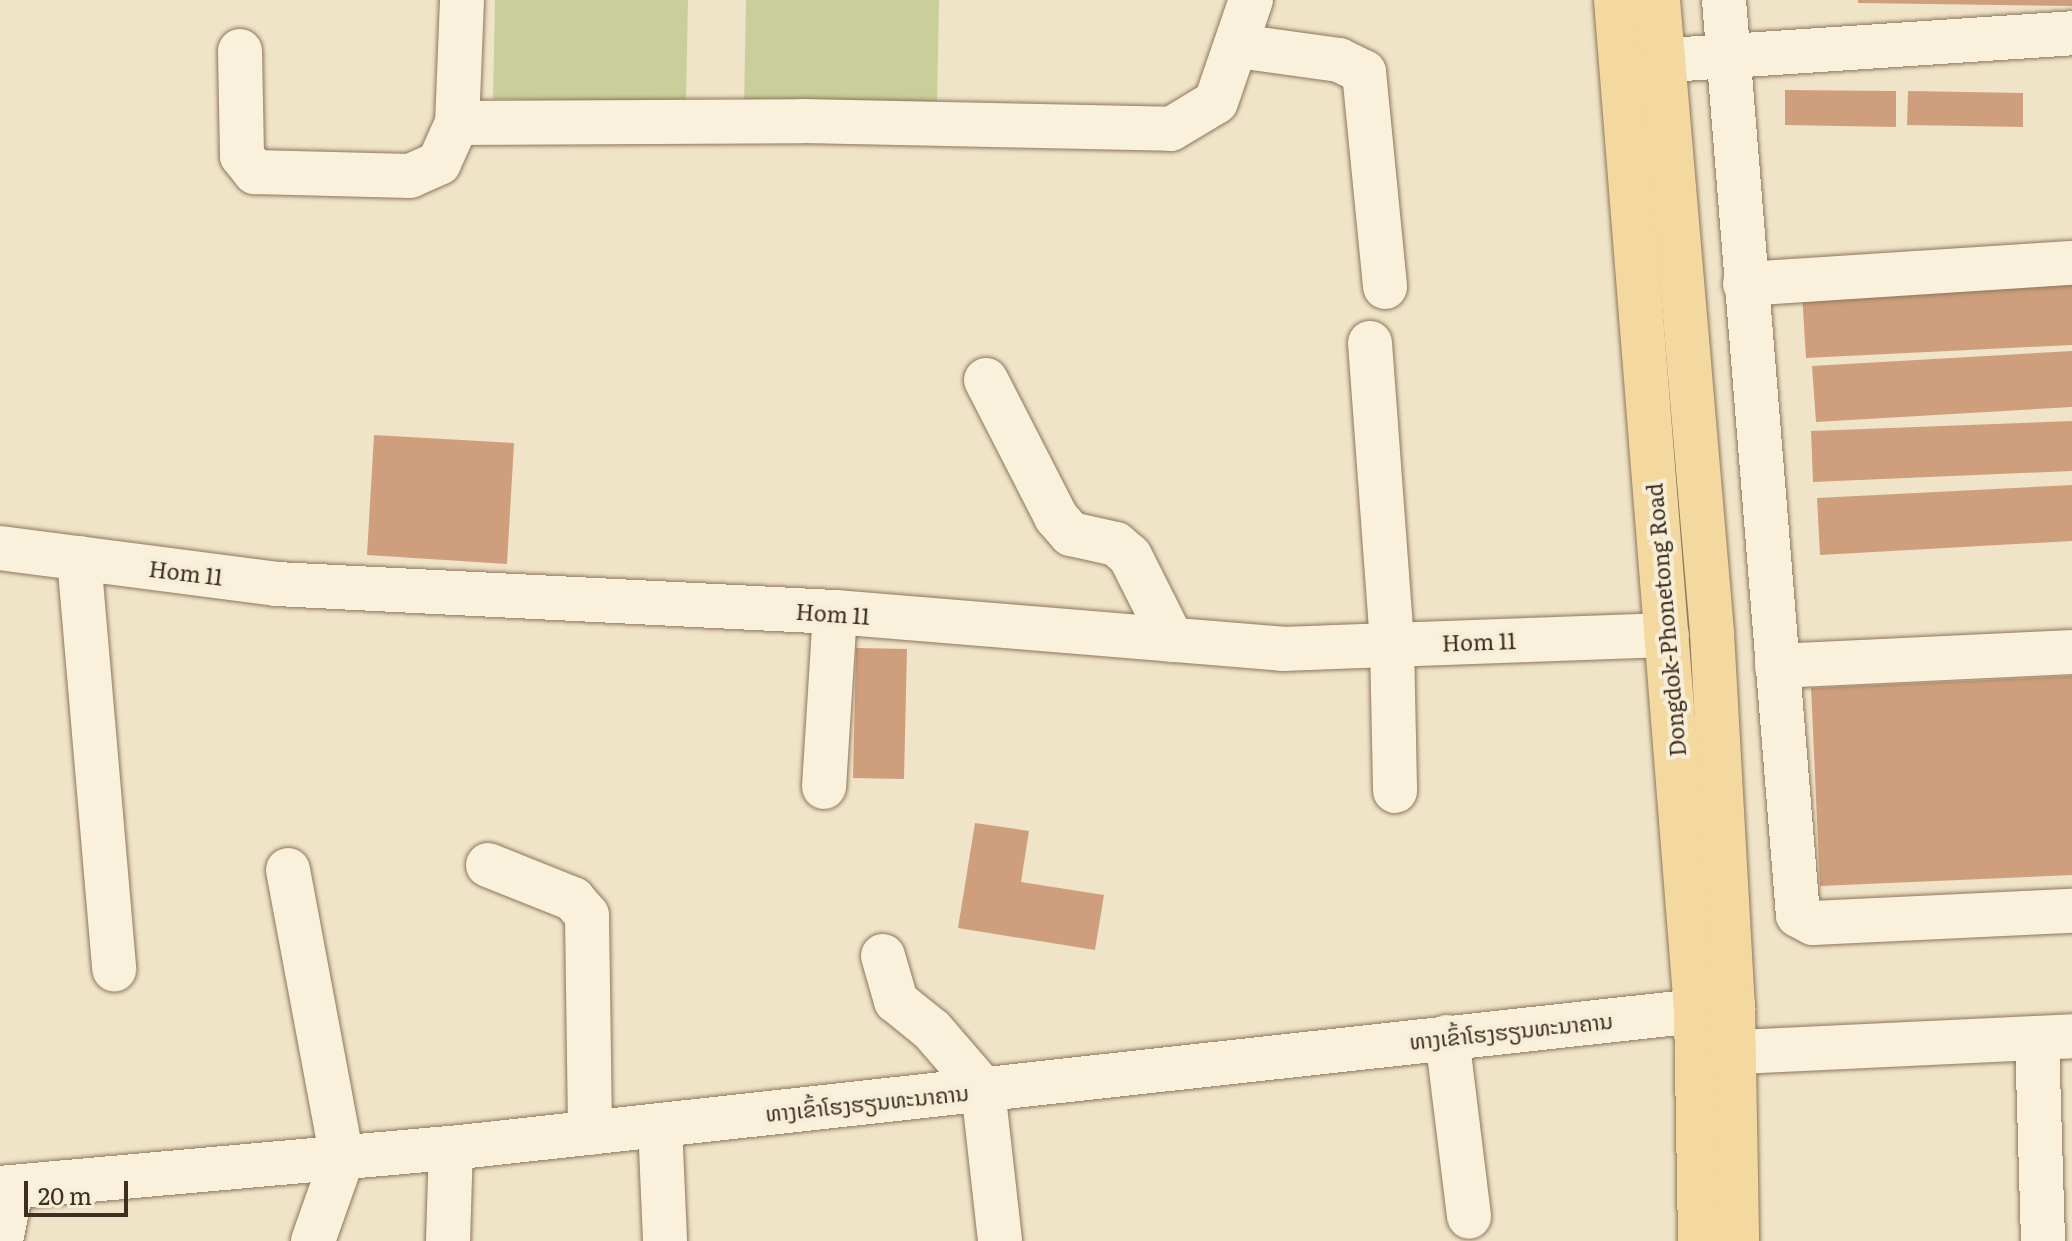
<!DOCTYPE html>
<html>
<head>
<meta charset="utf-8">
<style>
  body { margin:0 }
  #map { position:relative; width:2072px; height:1241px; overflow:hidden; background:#f0e4c8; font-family:Literata,"Noto Sans Lao",serif }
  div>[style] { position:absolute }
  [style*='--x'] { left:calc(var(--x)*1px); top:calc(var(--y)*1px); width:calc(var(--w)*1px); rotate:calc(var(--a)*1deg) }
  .green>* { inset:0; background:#c9cf9b }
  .building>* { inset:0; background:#cf9f7d }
  .roads { filter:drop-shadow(0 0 2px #8d765c) drop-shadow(0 0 2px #8d765c) }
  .minor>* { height:44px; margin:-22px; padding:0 22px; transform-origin:22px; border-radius:22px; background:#faf1dc }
  .major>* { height:44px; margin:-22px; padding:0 22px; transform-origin:22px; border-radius:22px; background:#f3d9a0 }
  span { translate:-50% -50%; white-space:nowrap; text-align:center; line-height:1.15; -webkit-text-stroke:8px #f7eed8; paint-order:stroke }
  .street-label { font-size:22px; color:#3d2e20 }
  .scale { position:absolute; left:24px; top:1181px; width:104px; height:36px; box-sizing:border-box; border:4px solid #3d2e20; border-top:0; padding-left:10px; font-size:24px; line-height:28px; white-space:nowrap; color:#3d2e20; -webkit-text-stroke:6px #f7eed8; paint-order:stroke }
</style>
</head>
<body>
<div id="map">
  <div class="green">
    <div style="clip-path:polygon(495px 0,688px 0,686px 102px,493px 99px)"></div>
    <div style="clip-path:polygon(746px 0,939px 0,937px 108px,744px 105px)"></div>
  </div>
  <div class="building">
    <div style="clip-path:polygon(1858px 0,2072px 0,2072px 6px,1858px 3px)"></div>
    <div style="clip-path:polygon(1785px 90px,1896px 91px,1896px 127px,1785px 125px)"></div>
    <div style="clip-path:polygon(1908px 91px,2023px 93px,2023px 127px,1907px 125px)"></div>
    <div style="clip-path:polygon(2072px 279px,2072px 345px,1806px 358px,1802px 293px)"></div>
    <div style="clip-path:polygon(2072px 351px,2072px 407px,1816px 422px,1812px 366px)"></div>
    <div style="clip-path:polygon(2072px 421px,2072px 471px,1813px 482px,1811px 431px)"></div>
    <div style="clip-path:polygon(374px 435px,514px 443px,507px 564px,367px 555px)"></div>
    <div style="clip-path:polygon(2072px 485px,2072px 541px,1820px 555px,1817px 498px)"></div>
    <div style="clip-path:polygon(856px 648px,907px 649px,904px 779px,853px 778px)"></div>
    <div style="clip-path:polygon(2072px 676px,2072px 875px,1820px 886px,1811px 688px)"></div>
    <div style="clip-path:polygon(975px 823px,1029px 831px,1021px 882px,1104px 895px,1095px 950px,958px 928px)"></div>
  </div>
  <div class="roads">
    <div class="minor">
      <div style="--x:462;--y:0;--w:123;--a:92.3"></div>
      <div style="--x:457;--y:123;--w:345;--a:-0.3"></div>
      <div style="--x:802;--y:121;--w:369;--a:1.2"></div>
      <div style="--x:1171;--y:129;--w:52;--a:-31"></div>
      <div style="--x:1216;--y:102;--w:108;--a:-71.1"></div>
      <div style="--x:1724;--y:0;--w:918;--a:85.38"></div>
      <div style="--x:1798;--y:915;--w:17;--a:28"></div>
      <div style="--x:1813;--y:923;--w:259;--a:-2.7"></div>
      <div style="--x:1238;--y:46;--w:102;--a:7.9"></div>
      <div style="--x:1339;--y:60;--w:28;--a:26"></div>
      <div style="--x:1364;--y:72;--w:216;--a:84.4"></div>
      <div style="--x:240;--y:51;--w:105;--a:88.9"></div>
      <div style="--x:242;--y:156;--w:21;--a:51"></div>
      <div style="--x:255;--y:172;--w:155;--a:1.5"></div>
      <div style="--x:410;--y:176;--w:32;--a:-24"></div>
      <div style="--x:439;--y:163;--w:44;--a:-65.8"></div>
      <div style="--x:1624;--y:63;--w:449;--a:-3.8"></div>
      <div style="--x:1745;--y:284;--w:328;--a:-3.7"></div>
      <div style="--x:1370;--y:343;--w:302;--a:85.8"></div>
      <div style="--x:1392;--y:644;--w:147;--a:88.8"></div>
      <div style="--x:986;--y:380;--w:154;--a:62.9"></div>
      <div style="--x:1056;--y:517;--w:23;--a:49"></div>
      <div style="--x:1071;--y:534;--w:46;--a:12.5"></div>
      <div style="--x:1116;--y:544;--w:18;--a:41"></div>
      <div style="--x:1130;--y:556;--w:94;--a:63.4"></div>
      <div style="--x:0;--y:548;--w:278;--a:7.4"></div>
      <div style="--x:276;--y:584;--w:560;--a:2.87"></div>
      <div style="--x:835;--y:612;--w:449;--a:4.7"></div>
      <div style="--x:1282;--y:649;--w:385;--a:-2.1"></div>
      <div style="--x:79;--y:558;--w:413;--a:85.1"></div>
      <div style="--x:1777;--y:666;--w:295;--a:-2.7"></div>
      <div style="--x:824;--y:787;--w:175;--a:-86.4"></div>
      <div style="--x:488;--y:865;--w:92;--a:21.8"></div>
      <div style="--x:573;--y:899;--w:21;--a:49"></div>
      <div style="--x:587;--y:915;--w:218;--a:89.2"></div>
      <div style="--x:288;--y:870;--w:294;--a:79.4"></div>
      <div style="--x:342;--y:1159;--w:87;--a:109.5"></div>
      <div style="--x:883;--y:956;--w:47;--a:73.9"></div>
      <div style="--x:896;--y:1001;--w:46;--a:38.9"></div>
      <div style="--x:932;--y:1030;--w:78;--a:49.2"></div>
      <div style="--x:983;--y:1089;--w:153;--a:83.6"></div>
      <div style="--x:1447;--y:1037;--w:181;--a:83"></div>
      <div style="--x:2037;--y:1038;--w:203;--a:88.3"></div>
      <div style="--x:1697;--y:1054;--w:375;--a:-2.7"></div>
      <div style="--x:660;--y:1125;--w:116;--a:87.5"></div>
      <div style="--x:0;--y:1188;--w:453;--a:-5.1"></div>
      <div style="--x:451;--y:1148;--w:1290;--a:-6.28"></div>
      <div style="--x:1;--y:1241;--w:53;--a:-79.1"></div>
      <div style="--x:448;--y:1241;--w:93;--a:-88.2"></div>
    </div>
    <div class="major">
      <div style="--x:1616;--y:0;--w:1012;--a:85.47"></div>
      <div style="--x:1696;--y:1009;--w:232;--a:89"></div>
      <div style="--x:1658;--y:0;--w:635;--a:85.12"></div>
      <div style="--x:1712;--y:633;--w:375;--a:86.8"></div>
      <div style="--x:1733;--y:1007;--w:234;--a:89"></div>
    </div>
  </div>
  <div class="street-label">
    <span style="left:186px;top:572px;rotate:7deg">Hom 11</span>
    <span style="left:833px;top:613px;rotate:4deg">Hom 11</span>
    <span style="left:1665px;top:620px;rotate:-95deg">Dongdok-Phonetong Road</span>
    <span style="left:1479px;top:641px;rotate:-2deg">Hom 11</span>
    <span style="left:1511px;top:1030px;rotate:-6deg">ທາງເຂົ້າໂຮງຮຽນທະນາຄານ</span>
    <span style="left:867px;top:1102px;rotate:-6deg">ທາງເຂົ້າໂຮງຮຽນທະນາຄານ</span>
  </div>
  <div class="scale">20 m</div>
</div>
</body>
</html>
